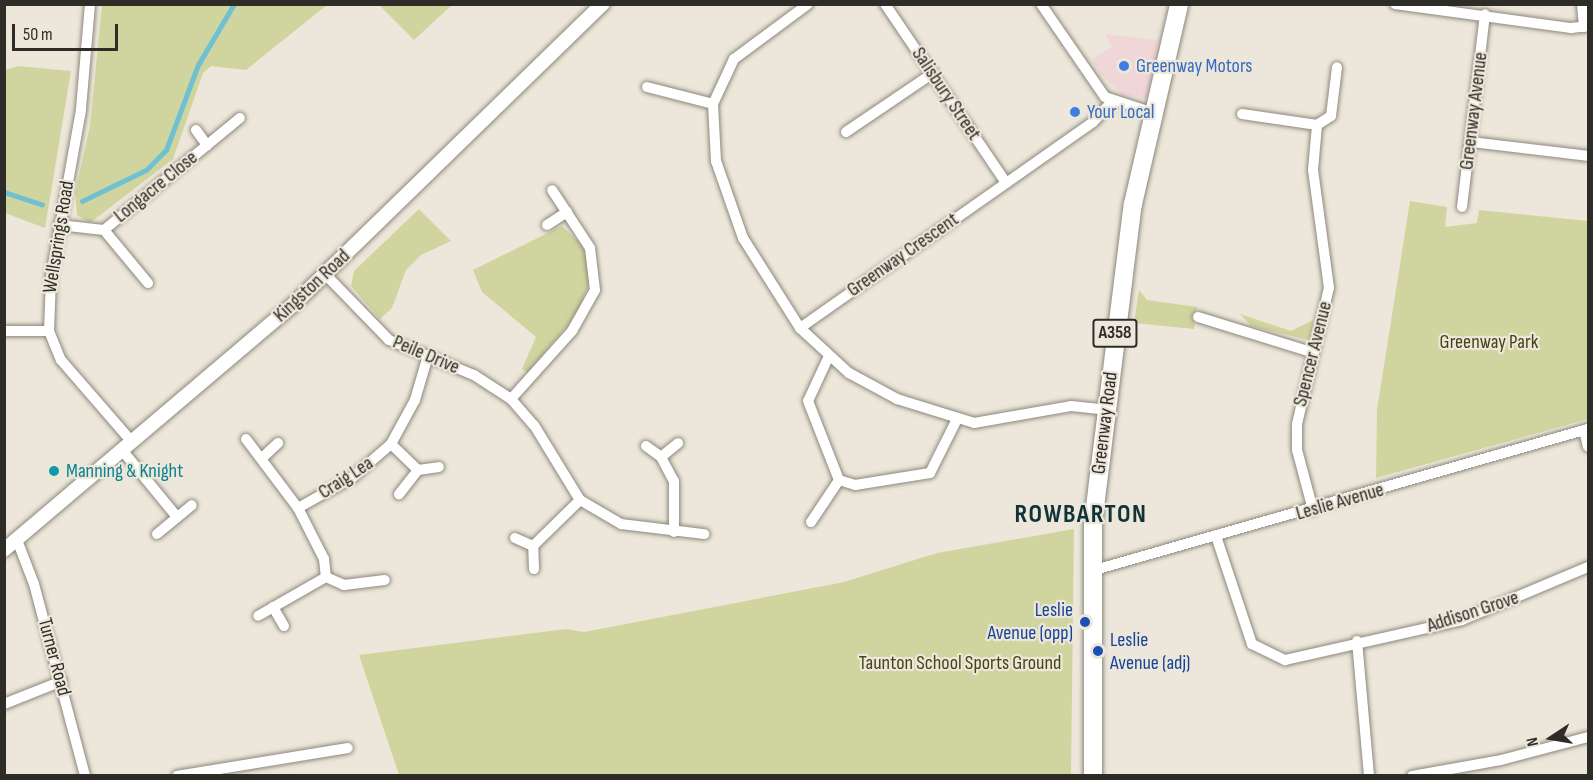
<!DOCTYPE html>
<html>
<head>
<meta charset="utf-8">
<style>
  body { margin:0 }
  #map { position:relative; width:1593px; height:780px; overflow:hidden; background:#ece7da; font-family:"Sofia Sans Condensed",sans-serif }
  div>[style] { position:absolute }
  [style*='--x'] { left:calc(var(--x)*1px); top:calc(var(--y)*1px); width:calc(var(--w)*1px); rotate:calc(var(--a)*1deg) }
  .commercial>* { inset:0; background:#f1d6d7 }
  .green>* { inset:0; background:#d0d59f }
  .stream>* { height:4.5px; margin:-2.25px; padding:0 2.25px; transform-origin:2.25px; border-radius:2.25px; background:#6fc1d1 }
  .roads { filter:drop-shadow(0 0 2px #8d887d) drop-shadow(0 0 2px #8d887d) }
  .minor>* { height:10px; margin:-5px; padding:0 5px; transform-origin:5px; border-radius:5px; background:#fff }
  .tertiary>* { height:14px; margin:-7px; padding:0 7px; transform-origin:7px; border-radius:7px; background:#fff }
  .primary>* { height:18px; margin:-9px; padding:0 9px; transform-origin:9px; border-radius:9px; background:#fff }
  .dots>* { width:16px; height:16px; translate:-50% -50%; box-sizing:border-box; border:3px solid #ece7da; border-radius:50% }
  span { translate:-50% -50%; white-space:nowrap; text-align:center; line-height:1.15; -webkit-text-stroke:4.5px #ece7da; paint-order:stroke }
  .shield-label span { padding:2px 4px; background:#ece7da; border:2px solid; border-radius:4px; -webkit-text-stroke-width:0 }
  .shield-label { font-size:18px; color:#2e2c27; font-weight:700 }
  .shop-label { font-size:20px; color:#366cbe }
  .left { translate:0 -50%; text-align:left }
  .street-label { font-size:20px; color:#2e2c27 }
  .park-label { font-size:20px; color:#424516 }
  .culture-label { font-size:20px; color:#0d838f }
  .transit-label { font-size:20px; color:#164399 }
  .right { translate:-100% -50%; text-align:right }
  .district-label { font-size:26px; color:#113338; font-weight:700; letter-spacing:1.5px }
  .frame { position:absolute; inset:0; border:6px solid #2e2c27; pointer-events:none }
  .north { position:absolute; left:1521px; top:708px; width:60px; height:60px; -webkit-text-stroke:4px #ece7da; paint-order:stroke; rotate:258deg; font-size:16px; font-weight:700; line-height:24px; text-align:center; color:#2e2c27 }
  .north::after { content:''; display:block; margin:auto; width:21px; height:27px; background:#2e2c27; clip-path:polygon(50% 0,100% 100%,50% 72%,0 100%) }
  .scale { position:absolute; left:12px; top:24px; width:106px; height:27px; box-sizing:border-box; border:3px solid #2e2c27; border-top:0; padding-left:8px; font-size:18px; line-height:21px; white-space:nowrap; color:#2e2c27; -webkit-text-stroke:4px #ece7da; paint-order:stroke }
</style>
</head>
<body>
<div id="map">
  <div class="commercial">
    <div style="clip-path:polygon(1105px 34px,1158px 40px,1147px 99px,1121px 94px,1099px 72px,1092px 60px,1112px 46px)"></div>
  </div>
  <div class="green">
    <div style="clip-path:polygon(102px 5px,327px 5px,246px 70px,211px 66px,203px 73px,173px 159px,90px 223px,77px 215px,75px 193px,90px 126px)"></div>
    <div style="clip-path:polygon(379px 5px,452px 5px,414px 40px)"></div>
    <div style="clip-path:polygon(18px 66px,71px 71px,45px 228px,5px 213px,5px 70px)"></div>
    <div style="clip-path:polygon(1410px 201px,1447px 207px,1445px 227px,1477px 223px,1479px 210px,1588px 221px,1588px 419px,1376px 478px,1377px 410px)"></div>
    <div style="clip-path:polygon(419px 209px,451px 241px,421px 255px,406px 270px,392px 308px,380px 319px,351px 286px,354px 271px)"></div>
    <div style="clip-path:polygon(562px 226px,584px 247px,591px 279px,576px 315px,528px 372px,522px 369px,536px 337px,482px 292px,473px 270px)"></div>
    <div style="clip-path:polygon(1139px 290px,1147px 300px,1197px 307px,1194px 329px,1134px 323px)"></div>
    <div style="clip-path:polygon(1240px 314px,1291px 331px,1313px 320px,1312px 341px,1251px 326px)"></div>
    <div style="clip-path:polygon(1074px 529px,1071px 775px,399px 775px,359px 655px,566px 629px,584px 632px,844px 582px,937px 553px)"></div>
  </div>
  <div class="stream">
    <div style="--x:4;--y:192;--w:40;--a:18"></div>
    <div style="--x:82;--y:201;--w:71;--a:-25.8"></div>
    <div style="--x:146;--y:170;--w:28;--a:-45"></div>
    <div style="--x:166;--y:150;--w:91;--a:-69.4"></div>
    <div style="--x:198;--y:65;--w:71;--a:-59.5"></div>
  </div>
  <div class="roads">
    <div class="minor">
      <div style="--x:90;--y:4;--w:106;--a:94.9"></div>
      <div style="--x:81;--y:110;--w:170;--a:100.2"></div>
      <div style="--x:51;--y:277;--w:54;--a:92.1"></div>
      <div style="--x:49;--y:331;--w:31;--a:68"></div>
      <div style="--x:61;--y:360;--w:108;--a:49.1"></div>
      <div style="--x:885;--y:4;--w:216;--a:55.9"></div>
      <div style="--x:1041;--y:4;--w:113;--a:55.5"></div>
      <div style="--x:1105;--y:97;--w:52;--a:18.1"></div>
      <div style="--x:1395;--y:4;--w:178;--a:7.8"></div>
      <div style="--x:1571;--y:28;--w:17;--a:-7"></div>
      <div style="--x:1582;--y:4;--w:23;--a:85"></div>
      <div style="--x:647;--y:87;--w:68;--a:14.4"></div>
      <div style="--x:713;--y:104;--w:57;--a:87"></div>
      <div style="--x:716;--y:161;--w:82;--a:70.7"></div>
      <div style="--x:743;--y:238;--w:107;--a:57.7"></div>
      <div style="--x:800;--y:328;--w:67;--a:42.6"></div>
      <div style="--x:849;--y:373;--w:55;--a:28.4"></div>
      <div style="--x:897;--y:399;--w:81;--a:17.3"></div>
      <div style="--x:974;--y:423;--w:98;--a:-9.9"></div>
      <div style="--x:1071;--y:406;--w:36;--a:6"></div>
      <div style="--x:713;--y:104;--w:50;--a:-65"></div>
      <div style="--x:734;--y:59;--w:92;--a:-36.6"></div>
      <div style="--x:1242;--y:114;--w:76;--a:8.3"></div>
      <div style="--x:196;--y:130;--w:19;--a:54"></div>
      <div style="--x:846;--y:132;--w:105;--a:-34.1"></div>
      <div style="--x:1471;--y:142;--w:118;--a:6.8"></div>
      <div style="--x:1462;--y:207;--w:194;--a:-83.2"></div>
      <div style="--x:59;--y:225;--w:45;--a:6.3"></div>
      <div style="--x:104;--y:230;--w:176;--a:-39.5"></div>
      <div style="--x:547;--y:225;--w:24;--a:-33"></div>
      <div style="--x:104;--y:230;--w:69;--a:50.3"></div>
      <div style="--x:325;--y:274;--w:92;--a:45.9"></div>
      <div style="--x:389;--y:340;--w:92;--a:22.4"></div>
      <div style="--x:474;--y:375;--w:44;--a:33"></div>
      <div style="--x:511;--y:399;--w:35;--a:49"></div>
      <div style="--x:534;--y:425;--w:88;--a:58.5"></div>
      <div style="--x:1198;--y:317;--w:121;--a:17.2"></div>
      <div style="--x:800;--y:328;--w:358;--a:-35.1"></div>
      <div style="--x:1093;--y:122;--w:26;--a:-47"></div>
      <div style="--x:4;--y:331;--w:45;--a:0"></div>
      <div style="--x:828;--y:358;--w:47;--a:114.9"></div>
      <div style="--x:808;--y:401;--w:85;--a:68.6"></div>
      <div style="--x:839;--y:480;--w:17;--a:17"></div>
      <div style="--x:855;--y:485;--w:76;--a:-9.1"></div>
      <div style="--x:930;--y:473;--w:58;--a:-63.4"></div>
      <div style="--x:511;--y:399;--w:91;--a:-48.1"></div>
      <div style="--x:572;--y:331;--w:47;--a:-60.7"></div>
      <div style="--x:595;--y:290;--w:42;--a:-96.8"></div>
      <div style="--x:590;--y:248;--w:69;--a:-123.2"></div>
      <div style="--x:1584;--y:430;--w:17;--a:77"></div>
      <div style="--x:246;--y:439;--w:86;--a:53"></div>
      <div style="--x:298;--y:508;--w:57;--a:63"></div>
      <div style="--x:324;--y:559;--w:18;--a:84"></div>
      <div style="--x:326;--y:577;--w:78;--a:150.2"></div>
      <div style="--x:391;--y:444;--w:37;--a:44"></div>
      <div style="--x:418;--y:470;--w:31;--a:128"></div>
      <div style="--x:646;--y:446;--w:19;--a:36"></div>
      <div style="--x:661;--y:457;--w:27;--a:62"></div>
      <div style="--x:674;--y:481;--w:51;--a:90"></div>
      <div style="--x:122;--y:450;--w:87;--a:50.6"></div>
      <div style="--x:661;--y:457;--w:22;--a:-39"></div>
      <div style="--x:262;--y:458;--w:22;--a:-43"></div>
      <div style="--x:418;--y:470;--w:21;--a:-8"></div>
      <div style="--x:298;--y:508;--w:63;--a:-29.4"></div>
      <div style="--x:353;--y:477;--w:50;--a:-41"></div>
      <div style="--x:391;--y:444;--w:50;--a:-61.4"></div>
      <div style="--x:415;--y:400;--w:43;--a:-73.7"></div>
      <div style="--x:1313;--y:510;--w:62;--a:-104.9"></div>
      <div style="--x:1297;--y:450;--w:26;--a:-90"></div>
      <div style="--x:1297;--y:424;--w:140;--a:-76.8"></div>
      <div style="--x:1329;--y:288;--w:119;--a:-97.7"></div>
      <div style="--x:1313;--y:170;--w:45;--a:-84.9"></div>
      <div style="--x:1317;--y:125;--w:17;--a:-33"></div>
      <div style="--x:1331;--y:116;--w:49;--a:-83"></div>
      <div style="--x:811;--y:522;--w:50;--a:-56.3"></div>
      <div style="--x:157;--y:534;--w:45;--a:-39.6"></div>
      <div style="--x:515;--y:538;--w:20;--a:24"></div>
      <div style="--x:1217;--y:539;--w:111;--a:71.6"></div>
      <div style="--x:1252;--y:644;--w:37;--a:26"></div>
      <div style="--x:1285;--y:660;--w:181;--a:-12.7"></div>
      <div style="--x:1462;--y:620;--w:137;--a:-22.8"></div>
      <div style="--x:17;--y:540;--w:47;--a:68.9"></div>
      <div style="--x:34;--y:584;--w:199;--a:75.1"></div>
      <div style="--x:534;--y:569;--w:23;--a:-92"></div>
      <div style="--x:533;--y:546;--w:66;--a:-44.4"></div>
      <div style="--x:580;--y:500;--w:48;--a:30.3"></div>
      <div style="--x:621;--y:524;--w:84;--a:6.9"></div>
      <div style="--x:1091;--y:571;--w:517;--a:-15.95"></div>
      <div style="--x:326;--y:577;--w:20;--a:24"></div>
      <div style="--x:344;--y:585;--w:41;--a:-7"></div>
      <div style="--x:273;--y:607;--w:22;--a:60"></div>
      <div style="--x:1357;--y:641;--w:136;--a:84.9"></div>
      <div style="--x:4;--y:704;--w:62;--a:-21.6"></div>
      <div style="--x:177;--y:776;--w:173;--a:-9.3"></div>
      <div style="--x:1412;--y:776;--w:90;--a:-10.2"></div>
      <div style="--x:1501;--y:760;--w:90;--a:-14.8"></div>
    </div>
    <div class="tertiary">
      <div style="--x:4;--y:550;--w:380;--a:-40.3"></div>
      <div style="--x:294;--y:304;--w:431;--a:-44.2"></div>
    </div>
    <div class="primary">
      <div style="--x:1093;--y:776;--w:253;--a:-90"></div>
      <div style="--x:1093;--y:523;--w:321;--a:-82.9"></div>
      <div style="--x:1133;--y:204;--w:205;--a:-77"></div>
    </div>
  </div>
  <div class="dots">
    <div style="left:1124px;top:66px;background:#3f7fe0"></div>
    <div style="left:1075px;top:112px;background:#3f7fe0"></div>
    <div style="left:54px;top:471px;background:#0f9aa8"></div>
    <div style="left:1085px;top:622px;background:#1a4fb4"></div>
    <div style="left:1098px;top:651px;background:#1a4fb4"></div>
  </div>
  <div class="shield-label">
    <span style="left:1115px;top:333px">A358</span>
  </div>
  <div class="shop-label">
    <span class="left" style="left:1136px;top:66px">Greenway Motors</span>
    <span class="left" style="left:1087px;top:112px">Your Local</span>
  </div>
  <div class="street-label">
    <span style="left:946px;top:94px;rotate:56deg">Salisbury Street</span>
    <span style="left:1474px;top:111px;rotate:-83deg">Greenway Avenue</span>
    <span style="left:156px;top:187px;rotate:-39deg">Longacre Close</span>
    <span style="left:59px;top:237px;rotate:-81deg">Wellsprings Road</span>
    <span style="left:903px;top:255px;rotate:-35deg">Greenway Crescent</span>
    <span style="left:312px;top:286px;rotate:-43deg">Kingston Road</span>
    <span style="left:1313px;top:354px;rotate:-76deg">Spencer Avenue</span>
    <span style="left:426px;top:355px;rotate:23deg">Peile Drive</span>
    <span style="left:1105px;top:423px;rotate:-83deg">Greenway Road</span>
    <span style="left:346px;top:478px;rotate:-33deg">Craig Lea</span>
    <span style="left:1340px;top:502px;rotate:-16deg">Leslie Avenue</span>
    <span style="left:1473px;top:612px;rotate:-18deg">Addison Grove</span>
    <span style="left:54px;top:657px;rotate:75deg">Turner Road</span>
  </div>
  <div class="park-label">
    <span style="left:1489px;top:342px">Greenway Park</span>
    <span style="left:960px;top:663px">Taunton School Sports Ground</span>
  </div>
  <div class="culture-label">
    <span class="left" style="left:66px;top:471px">Manning &amp; Knight</span>
  </div>
  <div class="transit-label">
    <span class="right" style="left:1073px;top:622px">Leslie<br>Avenue (opp)</span>
    <span class="left" style="left:1110px;top:652px">Leslie<br>Avenue (adj)</span>
  </div>
  <div class="district-label">
    <span style="left:1081px;top:515px">ROWBARTON</span>
  </div>
  <div class="frame"></div>
  <div class="north">N</div>
  <div class="scale">50 m</div>
</div>
</body>
</html>
